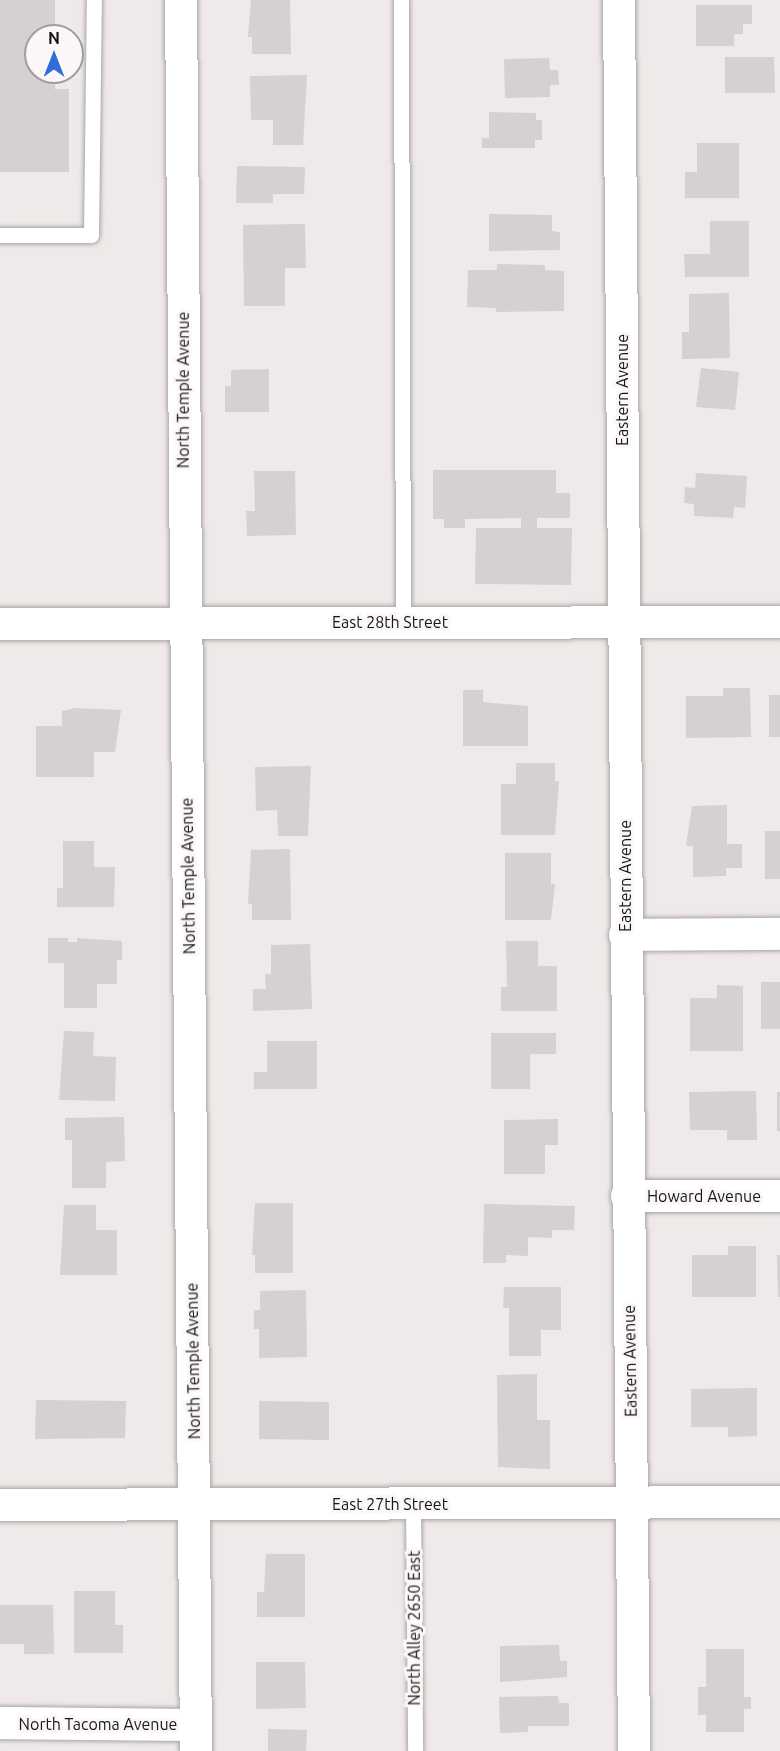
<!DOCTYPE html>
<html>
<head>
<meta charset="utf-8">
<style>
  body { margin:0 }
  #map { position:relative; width:780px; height:1751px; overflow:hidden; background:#efeae9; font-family:Ubuntu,sans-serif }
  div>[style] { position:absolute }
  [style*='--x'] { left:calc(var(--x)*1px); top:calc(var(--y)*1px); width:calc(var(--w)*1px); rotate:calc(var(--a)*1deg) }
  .building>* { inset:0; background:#d5d0d1 }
  .roads { filter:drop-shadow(0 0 2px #aaa6a5) drop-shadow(0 0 2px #aaa6a5) }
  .lane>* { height:15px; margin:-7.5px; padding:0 7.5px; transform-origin:7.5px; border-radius:7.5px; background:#fff }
  .street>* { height:32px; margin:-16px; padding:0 16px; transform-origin:16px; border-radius:16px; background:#fff }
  span { translate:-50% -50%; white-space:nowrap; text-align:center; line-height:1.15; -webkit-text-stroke:6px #fcf7f7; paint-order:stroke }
  .street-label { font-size:16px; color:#171616 }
  .north { position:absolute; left:24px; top:24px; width:60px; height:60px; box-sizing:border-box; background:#fcf7f7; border:2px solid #a09d9d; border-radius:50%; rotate:0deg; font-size:16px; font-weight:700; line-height:24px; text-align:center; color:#171616 }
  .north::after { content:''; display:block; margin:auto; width:21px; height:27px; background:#316cda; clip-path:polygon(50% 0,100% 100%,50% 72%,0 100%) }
</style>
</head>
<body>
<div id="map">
  <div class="building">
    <div style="clip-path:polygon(0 0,55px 0,55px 36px,36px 36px,36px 72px,55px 72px,55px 89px,69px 89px,69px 172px,0 172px)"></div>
    <div style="clip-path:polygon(251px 0,290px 0,291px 54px,252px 54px,252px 37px,248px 37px)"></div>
    <div style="clip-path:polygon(696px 5px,752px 5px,752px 24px,743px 24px,743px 34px,734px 34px,734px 46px,696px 46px)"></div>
    <div style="clip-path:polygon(725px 57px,774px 57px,775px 93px,725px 93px)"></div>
    <div style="clip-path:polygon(549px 58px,550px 70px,558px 70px,559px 85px,550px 85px,550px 97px,505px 98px,504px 59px)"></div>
    <div style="clip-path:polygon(307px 75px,303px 145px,273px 145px,273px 120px,251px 120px,250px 76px)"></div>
    <div style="clip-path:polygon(489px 112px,536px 113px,536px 120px,542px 120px,542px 140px,535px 140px,535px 148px,482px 148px,482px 138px,489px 138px)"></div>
    <div style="clip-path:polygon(697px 143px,739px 143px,739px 198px,685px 198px,685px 172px,697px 172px)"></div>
    <div style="clip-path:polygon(237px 166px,305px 167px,304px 194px,273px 194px,273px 203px,236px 203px)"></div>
    <div style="clip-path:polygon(489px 214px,552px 215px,552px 231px,560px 232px,560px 250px,489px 251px)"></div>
    <div style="clip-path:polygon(710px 221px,749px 221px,749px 277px,685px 277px,684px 254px,710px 254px)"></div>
    <div style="clip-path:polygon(305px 224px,306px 268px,285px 268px,285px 306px,244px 306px,243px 225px)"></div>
    <div style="clip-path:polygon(497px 264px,545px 265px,545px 270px,564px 271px,564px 311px,496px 312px,496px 308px,467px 307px,468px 270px,497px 270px)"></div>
    <div style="clip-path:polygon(729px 293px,730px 358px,682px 359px,682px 332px,689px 332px,689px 294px)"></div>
    <div style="clip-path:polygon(701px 368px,739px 372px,735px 410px,696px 407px)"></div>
    <div style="clip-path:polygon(269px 369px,269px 412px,225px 412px,225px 386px,231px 386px,231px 370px)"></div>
    <div style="clip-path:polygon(433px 470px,556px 470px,556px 493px,570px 493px,570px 518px,537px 518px,537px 528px,572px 528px,571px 585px,475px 584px,476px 528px,521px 528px,521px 518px,465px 519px,465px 528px,444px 528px,444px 519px,433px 519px)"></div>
    <div style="clip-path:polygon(254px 471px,295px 471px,296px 535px,247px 536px,246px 511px,255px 511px)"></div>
    <div style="clip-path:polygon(696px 473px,747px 476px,745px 508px,734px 507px,733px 518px,694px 516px,694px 504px,684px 503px,685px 487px,695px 488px)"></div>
    <div style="clip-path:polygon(723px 688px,750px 688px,751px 737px,686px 738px,686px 696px,723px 696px)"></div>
    <div style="clip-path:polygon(463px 690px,483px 690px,483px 702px,528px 706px,528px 746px,463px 746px)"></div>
    <div style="clip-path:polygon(769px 695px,780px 695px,780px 737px,769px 737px)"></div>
    <div style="clip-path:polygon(75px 708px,121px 710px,115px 752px,94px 752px,94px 777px,36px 777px,36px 726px,62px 726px,62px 711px)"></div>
    <div style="clip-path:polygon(516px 763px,555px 763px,555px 781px,559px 781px,555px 835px,501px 835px,501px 784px,516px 784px)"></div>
    <div style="clip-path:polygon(311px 766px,308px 836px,278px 836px,277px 810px,256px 811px,255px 767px)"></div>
    <div style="clip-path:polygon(727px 805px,727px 844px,742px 844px,742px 868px,726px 868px,726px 876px,693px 877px,693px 846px,686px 846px,692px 806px)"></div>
    <div style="clip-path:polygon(765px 831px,780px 831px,780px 879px,765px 879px)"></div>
    <div style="clip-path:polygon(63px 841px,94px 841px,94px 867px,115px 867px,114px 907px,57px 907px,57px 888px,63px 888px)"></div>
    <div style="clip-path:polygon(290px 849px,291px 920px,252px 920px,252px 904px,248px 904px,251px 850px)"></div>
    <div style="clip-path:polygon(505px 853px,551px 853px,551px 884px,555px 884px,551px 920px,505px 920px)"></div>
    <div style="clip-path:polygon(48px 938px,68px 938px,68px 942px,77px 942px,77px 938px,122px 941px,122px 960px,117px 960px,117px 984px,97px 984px,97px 1008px,64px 1008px,64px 963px,48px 963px)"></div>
    <div style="clip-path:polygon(506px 941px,538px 941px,538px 966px,557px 966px,557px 1011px,501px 1011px,501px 987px,507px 987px)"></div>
    <div style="clip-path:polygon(310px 944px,312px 1009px,253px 1011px,253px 989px,266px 989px,265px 974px,271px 974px,271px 945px)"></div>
    <div style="clip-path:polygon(761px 982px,780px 982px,780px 1029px,761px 1029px)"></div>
    <div style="clip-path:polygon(717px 985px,743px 986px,743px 1051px,690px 1051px,690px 998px,717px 998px)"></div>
    <div style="clip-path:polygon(64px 1031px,94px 1032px,93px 1056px,116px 1057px,115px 1101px,59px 1100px)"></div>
    <div style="clip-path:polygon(491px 1033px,556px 1033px,556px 1054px,530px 1054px,530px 1089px,491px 1089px)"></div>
    <div style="clip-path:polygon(267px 1041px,317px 1041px,317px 1089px,254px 1089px,254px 1072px,267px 1072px)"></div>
    <div style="clip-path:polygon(756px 1091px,757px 1140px,727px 1140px,727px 1130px,690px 1130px,689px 1092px)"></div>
    <div style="clip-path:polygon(777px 1092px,780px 1092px,780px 1131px,777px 1131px)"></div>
    <div style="clip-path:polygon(124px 1117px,125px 1161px,106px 1162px,106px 1188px,72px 1188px,72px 1140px,65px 1140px,65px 1118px)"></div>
    <div style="clip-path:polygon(558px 1119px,558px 1145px,545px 1145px,545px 1174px,504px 1174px,504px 1120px)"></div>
    <div style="clip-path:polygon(255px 1203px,293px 1203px,293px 1273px,255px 1273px,255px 1255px,252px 1255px)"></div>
    <div style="clip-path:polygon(484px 1204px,575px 1206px,574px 1230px,552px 1230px,552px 1238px,528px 1237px,528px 1256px,506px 1255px,506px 1263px,483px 1263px)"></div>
    <div style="clip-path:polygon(64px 1205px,96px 1205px,96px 1230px,117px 1230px,117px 1275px,60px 1275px)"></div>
    <div style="clip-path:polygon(728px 1246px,756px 1246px,756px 1297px,692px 1297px,692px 1255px,728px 1255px)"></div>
    <div style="clip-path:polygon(777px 1255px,780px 1255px,780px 1297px,778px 1297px)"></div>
    <div style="clip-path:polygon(504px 1287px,561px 1287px,561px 1330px,541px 1330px,541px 1356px,509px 1356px,509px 1308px,503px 1308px)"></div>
    <div style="clip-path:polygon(306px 1290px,307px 1357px,259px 1358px,259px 1329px,254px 1329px,254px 1310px,260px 1310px,260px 1291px)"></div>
    <div style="clip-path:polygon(537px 1374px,537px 1420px,550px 1420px,550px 1469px,498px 1467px,497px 1375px)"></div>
    <div style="clip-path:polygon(757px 1388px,757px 1436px,728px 1437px,728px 1427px,691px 1427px,691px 1389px)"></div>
    <div style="clip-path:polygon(36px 1400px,126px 1401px,125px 1438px,35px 1439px)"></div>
    <div style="clip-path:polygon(259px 1401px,329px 1402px,329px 1440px,259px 1439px)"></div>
    <div style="clip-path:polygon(266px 1554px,305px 1554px,305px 1617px,257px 1617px,257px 1592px,264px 1592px)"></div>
    <div style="clip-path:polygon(74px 1591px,115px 1591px,115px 1625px,123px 1625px,123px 1653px,74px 1653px)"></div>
    <div style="clip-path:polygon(0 1605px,53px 1605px,54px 1654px,24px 1654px,24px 1644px,0 1644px)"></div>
    <div style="clip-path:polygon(559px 1645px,560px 1661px,567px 1661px,567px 1677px,500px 1682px,500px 1646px)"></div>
    <div style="clip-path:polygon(706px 1649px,744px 1649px,744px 1697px,751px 1697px,751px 1709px,744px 1709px,744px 1732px,706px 1732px,706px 1715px,698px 1715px,698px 1687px,706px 1687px)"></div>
    <div style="clip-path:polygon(256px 1662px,305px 1662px,306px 1708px,256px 1709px)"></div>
    <div style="clip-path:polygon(558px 1696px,559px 1703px,569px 1703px,569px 1726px,528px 1726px,528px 1732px,500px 1733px,499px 1697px)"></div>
    <div style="clip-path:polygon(268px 1729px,307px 1730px,306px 1751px,268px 1751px)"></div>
  </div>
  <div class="roads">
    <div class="lane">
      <div style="--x:401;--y:0;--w:622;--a:89.82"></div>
      <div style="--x:0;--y:235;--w:91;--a:0"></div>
      <div style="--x:91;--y:235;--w:235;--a:-89.3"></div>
      <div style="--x:413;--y:1504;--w:247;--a:89.5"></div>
    </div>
    <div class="street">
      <div style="--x:181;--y:0;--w:1751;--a:89.51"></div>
      <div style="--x:619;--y:0;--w:1751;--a:89.51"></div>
      <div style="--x:0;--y:624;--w:780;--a:-0.15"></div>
      <div style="--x:625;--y:935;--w:155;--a:-0.4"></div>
      <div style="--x:627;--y:1196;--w:153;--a:0"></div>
      <div style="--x:0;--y:1505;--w:780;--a:-0.22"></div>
      <div style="--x:0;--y:1723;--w:196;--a:0.6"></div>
    </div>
  </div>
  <div class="street-label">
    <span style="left:183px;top:390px;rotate:-90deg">North Temple Avenue</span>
    <span style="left:622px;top:390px;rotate:-90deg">Eastern Avenue</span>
    <span style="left:390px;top:622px">East 28th Street</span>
    <span style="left:188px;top:876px;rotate:-91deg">North Temple Avenue</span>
    <span style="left:625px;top:876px;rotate:-90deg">Eastern Avenue</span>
    <span style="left:704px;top:1196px">Howard Avenue</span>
    <span style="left:193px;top:1361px;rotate:-91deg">North Temple Avenue</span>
    <span style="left:630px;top:1361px;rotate:-91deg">Eastern Avenue</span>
    <span style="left:390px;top:1504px">East 27th Street</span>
    <span style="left:414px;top:1628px;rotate:-90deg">North Alley 2650 East</span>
    <span style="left:98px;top:1724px">North Tacoma Avenue</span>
  </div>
  <div class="north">N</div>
</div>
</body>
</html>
